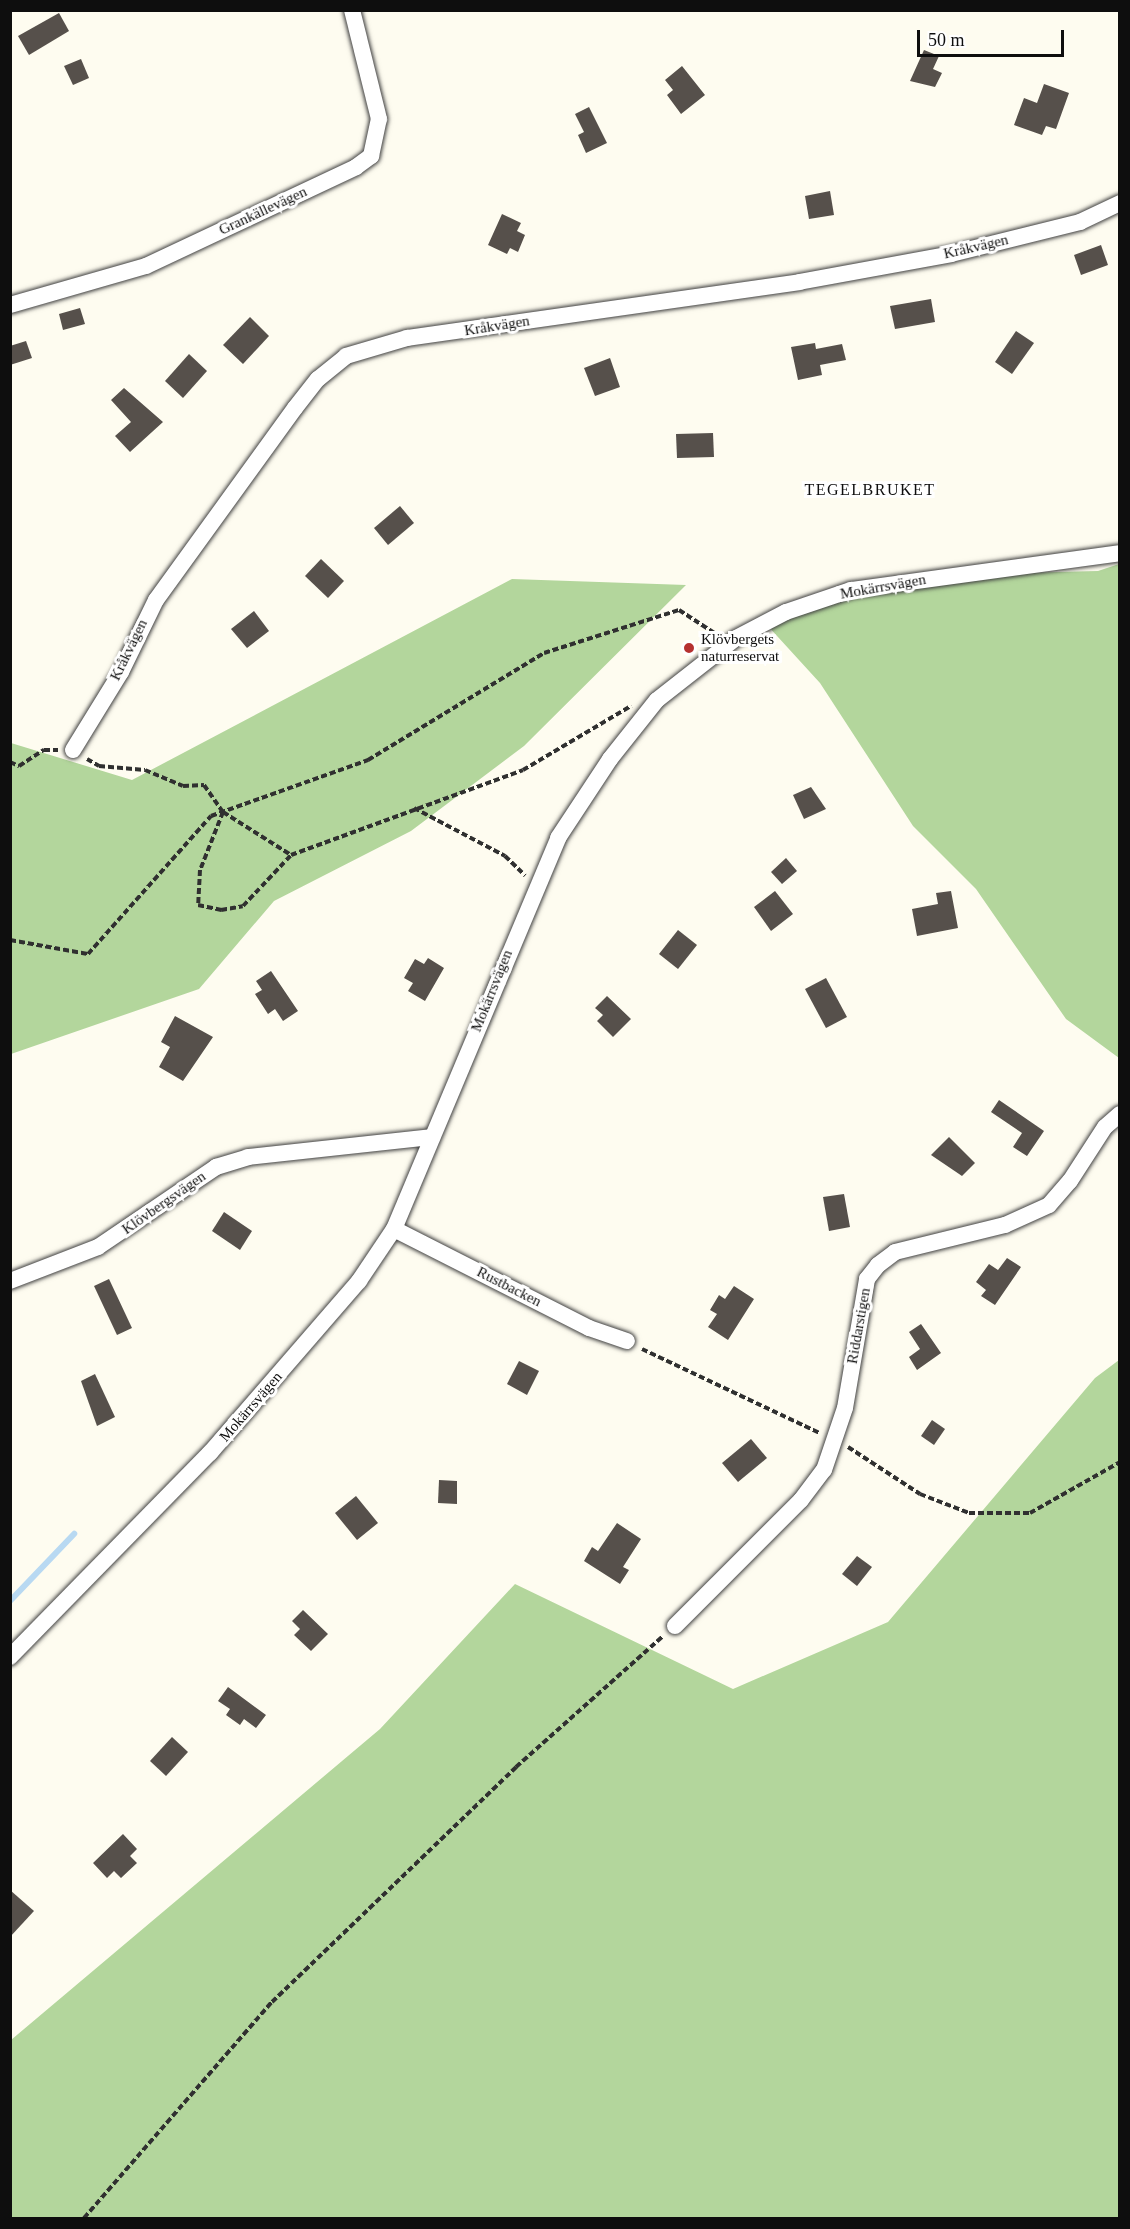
<!DOCTYPE html>
<html>
<head>
<meta charset="utf-8">
<style>
  body { margin:0 }
  #map { position:relative; width:1130px; height:2229px; overflow:hidden; background:#fefcf0; font-family:Georgia,serif }
  div>[style] { position:absolute }
  [style*='--x'] { left:calc(var(--x)*1px); top:calc(var(--y)*1px); width:calc(var(--w)*1px); rotate:calc(var(--a)*1deg) }
  .forest>* { inset:0; background:#b3d69c }
  .stream>* { height:6px; margin:-3px; padding:0 3px; transform-origin:3px; border-radius:3px; background:#b8d9f2 }
  .building>* { inset:0; background:#56504b }
  .path>* { height:4px; margin-top:-2px; transform-origin:0; background:repeating-linear-gradient(90deg,#303030 0 6px,transparent 0 9px) }
  .roads { filter:drop-shadow(0 0 2px #414141) drop-shadow(0 0 2px #414141) }
  .minor>* { height:16px; margin:-8px; padding:0 8px; transform-origin:8px; border-radius:8px; background:#fff }
  .dots>* { width:16px; height:16px; translate:-50% -50%; box-sizing:border-box; border:3px solid #fff; border-radius:50% }
  span { translate:-50% -50%; white-space:nowrap; text-align:center; line-height:1.15; -webkit-text-stroke:6px #fff; paint-order:stroke }
  .street-label { font-size:15px; color:#0e0e0e }
  .poi-label { font-size:15px; color:#0e0e0e }
  .left { translate:0 -50%; text-align:left }
  .neighbourhood-label { font-size:16px; color:#0e0e0e; letter-spacing:1.5px }
  .frame { position:absolute; inset:0; border:12px solid #0e0e0e; pointer-events:none }
  .scale { position:absolute; left:917px; top:30px; width:147px; height:27px; box-sizing:border-box; border:3px solid #0e0e0e; border-top:0; padding-left:8px; font-size:18px; line-height:21px; white-space:nowrap; color:#0e0e0e; -webkit-text-stroke:4px #fff; paint-order:stroke }
</style>
</head>
<body>
<div id="map">
  <div class="forest">
    <div style="clip-path:polygon(1119px 564px,1119px 1058px,1066px 1019px,976px 889px,913px 826px,820px 683px,767px 625px,852px 596px,982px 574px,1098px 571px)"></div>
    <div style="clip-path:polygon(512px 579px,686px 585px,524px 746px,411px 831px,274px 901px,199px 989px,11px 1054px,11px 743px,132px 780px)"></div>
    <div style="clip-path:polygon(1119px 1360px,1119px 2218px,11px 2218px,11px 2040px,380px 1729px,515px 1584px,733px 1689px,888px 1622px,1095px 1378px)"></div>
  </div>
  <div class="stream">
    <div style="--x:10;--y:1601;--w:93;--a:-46.3"></div>
  </div>
  <div class="building">
    <div style="clip-path:polygon(59px 13px,69px 31px,29px 55px,18px 36px)"></div>
    <div style="clip-path:polygon(924px 50px,939px 56px,933px 69px,942px 73px,935px 87px,910px 81px)"></div>
    <div style="clip-path:polygon(81px 59px,89px 78px,73px 85px,64px 66px)"></div>
    <div style="clip-path:polygon(682px 66px,705px 95px,681px 114px,667px 95px,673px 90px,665px 80px)"></div>
    <div style="clip-path:polygon(1044px 84px,1069px 93px,1056px 129px,1046px 126px,1042px 135px,1014px 125px,1024px 98px,1037px 103px)"></div>
    <div style="clip-path:polygon(589px 107px,607px 143px,586px 153px,578px 135px,584px 132px,575px 114px)"></div>
    <div style="clip-path:polygon(830px 191px,834px 215px,809px 219px,805px 196px)"></div>
    <div style="clip-path:polygon(502px 214px,521px 223px,517px 231px,525px 235px,518px 252px,510px 248px,507px 254px,488px 245px)"></div>
    <div style="clip-path:polygon(1101px 245px,1108px 265px,1081px 275px,1074px 255px)"></div>
    <div style="clip-path:polygon(931px 299px,935px 322px,895px 329px,890px 306px)"></div>
    <div style="clip-path:polygon(80px 308px,85px 324px,63px 330px,59px 314px)"></div>
    <div style="clip-path:polygon(250px 317px,269px 336px,243px 364px,223px 345px)"></div>
    <div style="clip-path:polygon(1016px 331px,1034px 343px,1012px 374px,995px 362px)"></div>
    <div style="clip-path:polygon(26px 341px,32px 358px,10px 365px,10px 346px)"></div>
    <div style="clip-path:polygon(815px 343px,816px 349px,842px 344px,846px 360px,820px 365px,822px 375px,798px 380px,791px 347px)"></div>
    <div style="clip-path:polygon(189px 354px,207px 371px,183px 398px,165px 381px)"></div>
    <div style="clip-path:polygon(610px 358px,620px 387px,595px 396px,584px 368px)"></div>
    <div style="clip-path:polygon(124px 388px,163px 422px,130px 452px,115px 436px,131px 422px,111px 400px)"></div>
    <div style="clip-path:polygon(713px 433px,714px 457px,677px 458px,676px 434px)"></div>
    <div style="clip-path:polygon(400px 506px,414px 523px,388px 545px,374px 528px)"></div>
    <div style="clip-path:polygon(321px 559px,344px 581px,328px 598px,305px 576px)"></div>
    <div style="clip-path:polygon(254px 611px,269px 631px,247px 648px,231px 629px)"></div>
    <div style="clip-path:polygon(811px 787px,826px 809px,804px 819px,793px 795px)"></div>
    <div style="clip-path:polygon(786px 858px,797px 871px,782px 884px,771px 872px)"></div>
    <div style="clip-path:polygon(775px 891px,793px 914px,771px 931px,754px 907px)"></div>
    <div style="clip-path:polygon(951px 891px,958px 928px,917px 936px,912px 909px,938px 904px,936px 893px)"></div>
    <div style="clip-path:polygon(678px 930px,697px 945px,678px 969px,659px 954px)"></div>
    <div style="clip-path:polygon(428px 958px,444px 968px,425px 1001px,408px 991px,413px 983px,404px 978px,415px 959px,424px 964px)"></div>
    <div style="clip-path:polygon(271px 971px,298px 1011px,283px 1021px,275px 1009px,268px 1014px,255px 994px,262px 990px,256px 981px)"></div>
    <div style="clip-path:polygon(826px 978px,847px 1017px,826px 1028px,805px 989px)"></div>
    <div style="clip-path:polygon(607px 996px,631px 1019px,613px 1037px,597px 1021px,603px 1015px,595px 1008px)"></div>
    <div style="clip-path:polygon(175px 1016px,213px 1037px,183px 1081px,159px 1067px,170px 1047px,161px 1042px)"></div>
    <div style="clip-path:polygon(999px 1100px,1044px 1131px,1027px 1156px,1013px 1147px,1022px 1133px,991px 1112px)"></div>
    <div style="clip-path:polygon(949px 1137px,975px 1163px,962px 1176px,931px 1155px)"></div>
    <div style="clip-path:polygon(844px 1194px,850px 1227px,829px 1231px,823px 1197px)"></div>
    <div style="clip-path:polygon(224px 1212px,252px 1231px,240px 1250px,212px 1231px)"></div>
    <div style="clip-path:polygon(1007px 1258px,1021px 1267px,995px 1305px,981px 1296px,986px 1290px,976px 1282px,989px 1264px,998px 1270px)"></div>
    <div style="clip-path:polygon(109px 1279px,132px 1328px,117px 1335px,94px 1286px)"></div>
    <div style="clip-path:polygon(734px 1286px,754px 1299px,728px 1340px,708px 1327px,717px 1314px,710px 1310px,719px 1295px,725px 1299px)"></div>
    <div style="clip-path:polygon(921px 1324px,941px 1353px,917px 1370px,909px 1357px,920px 1349px,909px 1332px)"></div>
    <div style="clip-path:polygon(519px 1361px,539px 1371px,527px 1395px,507px 1384px)"></div>
    <div style="clip-path:polygon(95px 1374px,115px 1417px,97px 1426px,81px 1381px)"></div>
    <div style="clip-path:polygon(932px 1420px,945px 1429px,934px 1445px,921px 1436px)"></div>
    <div style="clip-path:polygon(751px 1439px,767px 1458px,738px 1482px,722px 1463px)"></div>
    <div style="clip-path:polygon(439px 1480px,457px 1481px,457px 1504px,438px 1503px)"></div>
    <div style="clip-path:polygon(356px 1496px,378px 1523px,357px 1540px,335px 1513px)"></div>
    <div style="clip-path:polygon(617px 1523px,641px 1539px,623px 1567px,629px 1570px,620px 1584px,584px 1561px,592px 1547px,598px 1551px)"></div>
    <div style="clip-path:polygon(857px 1556px,872px 1567px,857px 1586px,842px 1574px)"></div>
    <div style="clip-path:polygon(303px 1610px,328px 1634px,311px 1651px,294px 1635px,300px 1629px,292px 1621px)"></div>
    <div style="clip-path:polygon(228px 1687px,266px 1715px,256px 1728px,244px 1719px,240px 1725px,226px 1715px,230px 1709px,218px 1701px)"></div>
    <div style="clip-path:polygon(172px 1737px,188px 1752px,166px 1776px,150px 1761px)"></div>
    <div style="clip-path:polygon(123px 1834px,137px 1849px,130px 1856px,137px 1863px,121px 1878px,114px 1871px,107px 1878px,93px 1863px)"></div>
    <div style="clip-path:polygon(10px 1890px,34px 1911px,10px 1937px)"></div>
  </div>
  <div class="path">
    <div style="--x:87;--y:759;--w:14;--a:30"></div>
    <div style="--x:99;--y:766;--w:46;--a:5"></div>
    <div style="--x:145;--y:770;--w:41;--a:22.8"></div>
    <div style="--x:183;--y:786;--w:21;--a:-3"></div>
    <div style="--x:204;--y:785;--w:33;--a:55"></div>
    <div style="--x:223;--y:812;--w:80;--a:32.3"></div>
    <div style="--x:291;--y:855;--w:247;--a:-20.1"></div>
    <div style="--x:523;--y:770;--w:126;--a:-30.7"></div>
    <div style="--x:10;--y:762;--w:10;--a:24"></div>
    <div style="--x:19;--y:766;--w:30;--a:-33"></div>
    <div style="--x:44;--y:750;--w:14;--a:0"></div>
    <div style="--x:414;--y:808;--w:103;--a:27.8"></div>
    <div style="--x:505;--y:856;--w:28;--a:44"></div>
    <div style="--x:223;--y:812;--w:62;--a:111.6"></div>
    <div style="--x:200;--y:870;--w:35;--a:93"></div>
    <div style="--x:198;--y:905;--w:24;--a:12"></div>
    <div style="--x:221;--y:910;--w:22;--a:-10"></div>
    <div style="--x:243;--y:906;--w:70;--a:-46.7"></div>
    <div style="--x:10;--y:940;--w:79;--a:10.2"></div>
    <div style="--x:88;--y:954;--w:185;--a:-48.3"></div>
    <div style="--x:211;--y:816;--w:167;--a:-19.6"></div>
    <div style="--x:368;--y:760;--w:206;--a:-31.3"></div>
    <div style="--x:544;--y:653;--w:142;--a:-17.7"></div>
    <div style="--x:679;--y:610;--w:44;--a:33"></div>
    <div style="--x:642;--y:1349;--w:197;--a:25.3"></div>
    <div style="--x:848;--y:1447;--w:86;--a:33.1"></div>
    <div style="--x:920;--y:1494;--w:53;--a:21.2"></div>
    <div style="--x:969;--y:1513;--w:61;--a:0"></div>
    <div style="--x:1030;--y:1513;--w:103;--a:-29.5"></div>
    <div style="--x:84;--y:2218;--w:286;--a:-49"></div>
    <div style="--x:272;--y:2002;--w:339;--a:-43.9"></div>
    <div style="--x:516;--y:1767;--w:197;--a:-41.7"></div>
  </div>
  <div class="roads">
    <div class="minor">
      <div style="--x:10;--y:305;--w:141;--a:-16"></div>
      <div style="--x:146;--y:266;--w:232;--a:-25.2"></div>
      <div style="--x:356;--y:167;--w:19;--a:-36"></div>
      <div style="--x:371;--y:156;--w:38;--a:-78"></div>
      <div style="--x:379;--y:119;--w:112;--a:-103.9"></div>
      <div style="--x:73;--y:750;--w:92;--a:-58.4"></div>
      <div style="--x:121;--y:672;--w:80;--a:-64.1"></div>
      <div style="--x:156;--y:600;--w:237;--a:-54.1"></div>
      <div style="--x:295;--y:408;--w:37;--a:-52"></div>
      <div style="--x:318;--y:379;--w:36;--a:-39"></div>
      <div style="--x:346;--y:356;--w:64;--a:-16.4"></div>
      <div style="--x:407;--y:338;--w:396;--a:-8.1"></div>
      <div style="--x:799;--y:282;--w:155;--a:-10.4"></div>
      <div style="--x:951;--y:254;--w:133;--a:-13.9"></div>
      <div style="--x:1080;--y:222;--w:44;--a:-25.4"></div>
      <div style="--x:394;--y:1229;--w:219;--a:26.9"></div>
      <div style="--x:589;--y:1328;--w:40;--a:18.9"></div>
      <div style="--x:10;--y:1281;--w:94;--a:-21.1"></div>
      <div style="--x:98;--y:1247;--w:143;--a:-34.1"></div>
      <div style="--x:216;--y:1167;--w:34;--a:-17"></div>
      <div style="--x:248;--y:1157;--w:185;--a:-6.2"></div>
      <div style="--x:675;--y:1626;--w:178;--a:-45"></div>
      <div style="--x:801;--y:1500;--w:38;--a:-53"></div>
      <div style="--x:824;--y:1470;--w:65;--a:-71.3"></div>
      <div style="--x:845;--y:1408;--w:131;--a:-80.3"></div>
      <div style="--x:867;--y:1279;--w:18;--a:-52"></div>
      <div style="--x:878;--y:1265;--w:21;--a:-37"></div>
      <div style="--x:895;--y:1252;--w:113;--a:-13.8"></div>
      <div style="--x:1005;--y:1225;--w:48;--a:-24.4"></div>
      <div style="--x:1049;--y:1205;--w:32;--a:-49"></div>
      <div style="--x:1070;--y:1181;--w:64;--a:-57.1"></div>
      <div style="--x:1105;--y:1127;--w:20;--a:-41"></div>
      <div style="--x:10;--y:1657;--w:286;--a:-45.6"></div>
      <div style="--x:210;--y:1453;--w:228;--a:-49.1"></div>
      <div style="--x:359;--y:1281;--w:63;--a:-56.1"></div>
      <div style="--x:394;--y:1229;--w:424;--a:-67.2"></div>
      <div style="--x:558;--y:838;--w:95;--a:-56.6"></div>
      <div style="--x:610;--y:759;--w:75;--a:-51.5"></div>
      <div style="--x:657;--y:700;--w:100;--a:-38.1"></div>
      <div style="--x:736;--y:638;--w:56;--a:-27.5"></div>
      <div style="--x:786;--y:612;--w:69;--a:-18.7"></div>
      <div style="--x:851;--y:590;--w:272;--a:-7.8"></div>
    </div>
  </div>
  <div class="dots">
    <div style="left:689px;top:648px;background:#b53130"></div>
  </div>
  <div class="street-label">
    <span style="left:263px;top:211px;rotate:-25deg">Grankällevägen</span>
    <span style="left:976px;top:247px;rotate:-13deg">Kråkvägen</span>
    <span style="left:497px;top:326px;rotate:-9deg">Kråkvägen</span>
    <span style="left:883px;top:587px;rotate:-10deg">Mokärrsvägen</span>
    <span style="left:129px;top:650px;rotate:-64deg">Kråkvägen</span>
    <span style="left:492px;top:991px;rotate:-68deg">Mokärrsvägen</span>
    <span style="left:164px;top:1203px;rotate:-35deg">Klövbergsvägen</span>
    <span style="left:509px;top:1287px;rotate:27deg">Rustbacken</span>
    <span style="left:859px;top:1326px;rotate:-80deg">Riddarstigen</span>
    <span style="left:251px;top:1407px;rotate:-49deg">Mokärrsvägen</span>
  </div>
  <div class="poi-label">
    <span class="left" style="left:701px;top:648px">Klövbergets<br>naturreservat</span>
  </div>
  <div class="neighbourhood-label">
    <span style="left:870px;top:490px">TEGELBRUKET</span>
  </div>
  <div class="frame"></div>
  <div class="scale">50 m</div>
</div>
</body>
</html>
